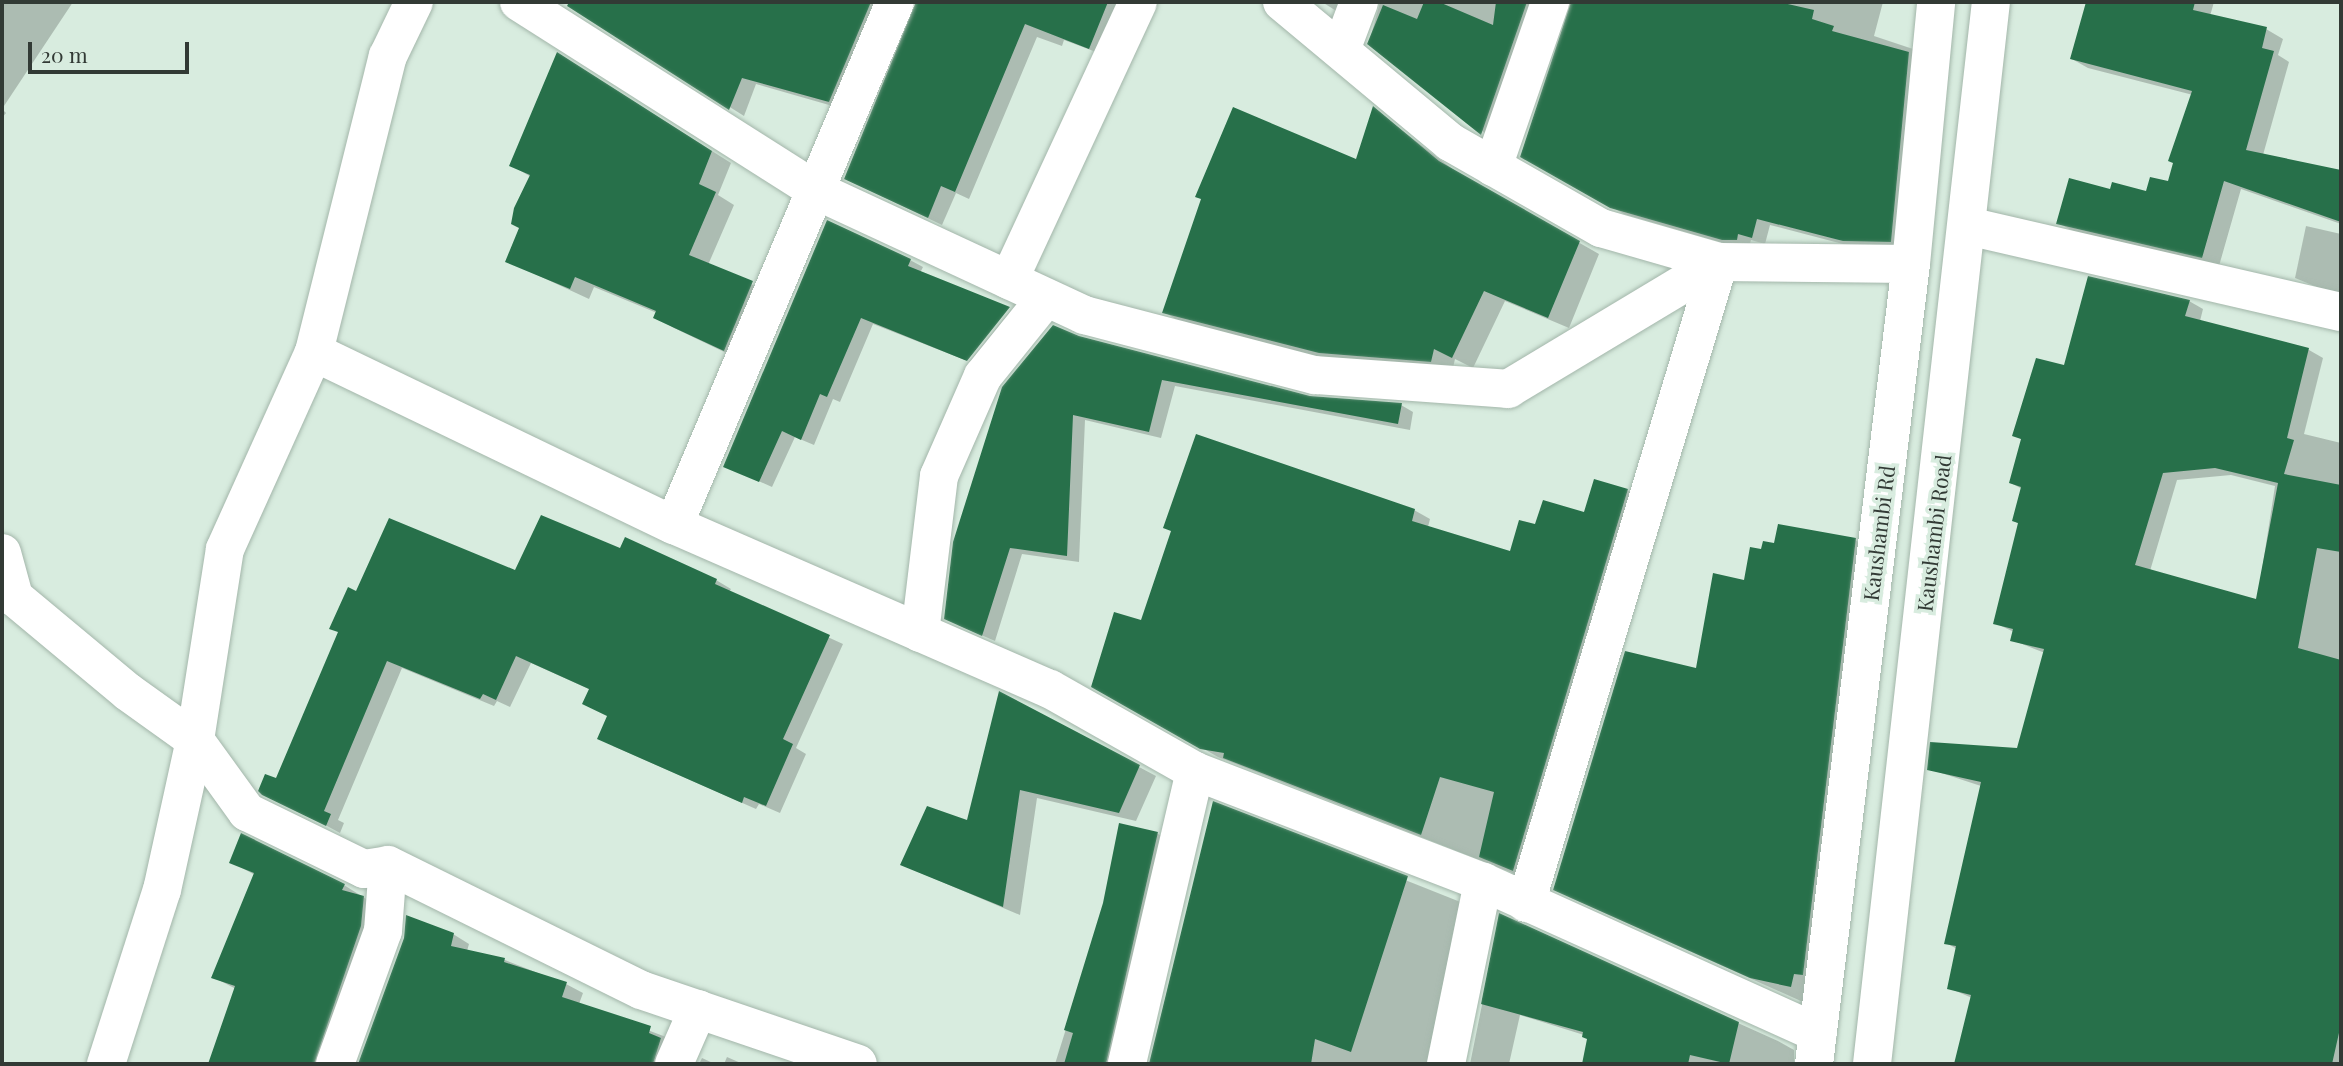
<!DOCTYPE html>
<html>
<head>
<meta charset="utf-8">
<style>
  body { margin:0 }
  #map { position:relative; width:2343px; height:1066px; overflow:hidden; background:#d8ecdf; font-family:"Playfair Display",serif }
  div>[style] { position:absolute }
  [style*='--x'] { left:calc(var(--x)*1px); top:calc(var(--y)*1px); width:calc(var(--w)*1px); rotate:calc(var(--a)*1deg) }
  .shadow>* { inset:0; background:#0003 }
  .building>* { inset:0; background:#27704a }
  .roads { filter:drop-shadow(0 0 2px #a3b6aa) drop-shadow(0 0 2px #a3b6aa) }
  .minor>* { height:38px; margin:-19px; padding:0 19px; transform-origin:19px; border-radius:19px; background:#fff }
  .major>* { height:38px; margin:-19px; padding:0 19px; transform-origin:19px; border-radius:19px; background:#fff }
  span { translate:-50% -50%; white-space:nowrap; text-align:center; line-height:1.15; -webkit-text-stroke:7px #d8ecdf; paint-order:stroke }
  .street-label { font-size:21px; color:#323a35 }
  .frame { position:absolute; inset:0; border:4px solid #323a35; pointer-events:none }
  .scale { position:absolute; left:28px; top:42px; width:161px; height:32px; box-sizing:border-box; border:4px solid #323a35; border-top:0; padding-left:9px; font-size:21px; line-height:24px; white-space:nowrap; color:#323a35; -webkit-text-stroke:5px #d8ecdf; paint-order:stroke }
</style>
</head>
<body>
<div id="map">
  <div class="shadow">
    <div style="clip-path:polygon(2px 2px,73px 2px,2px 109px,6px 113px,2px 118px)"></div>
    <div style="clip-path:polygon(570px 2px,692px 2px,763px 33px,775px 23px,786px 2px,889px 2px,843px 109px,756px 84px,744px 116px,569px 6px)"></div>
    <div style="clip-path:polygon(918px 2px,1132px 2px,1104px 55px,1064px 40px,1062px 46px,1037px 37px,969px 199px,956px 193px,942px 225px,846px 179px)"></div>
    <div style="clip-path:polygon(1322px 2px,1353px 2px,1346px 17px)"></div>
    <div style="clip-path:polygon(1380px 2px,1542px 2px,1494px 140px,1369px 43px)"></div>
    <div style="clip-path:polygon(1571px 2px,1883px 2px,1874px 36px,1922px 52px,1904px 248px,1858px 248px,1770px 225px,1765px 244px,1751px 240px,1749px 247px,1737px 247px,1624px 214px,1522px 156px,1572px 9px)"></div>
    <div style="clip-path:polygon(2088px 2px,2214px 2px,2210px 16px,2266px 29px,2283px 39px,2278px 55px,2289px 62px,2263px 155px,2341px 172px,2341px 224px,2241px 189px,2219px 266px,2075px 232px,2058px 223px,2169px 183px,2193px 95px,2088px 68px,2072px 59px)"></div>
    <div style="clip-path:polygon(576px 65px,731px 163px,718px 195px,734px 205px,708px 265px,771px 293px,743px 361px,674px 328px,655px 317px,657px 313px,594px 287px,589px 299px,507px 261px,521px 228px,531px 177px,511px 165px)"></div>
    <div style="clip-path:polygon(1374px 109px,1459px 174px,1599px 254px,1569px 328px,1505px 301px,1473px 368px,1455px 359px,1452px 372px,1341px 364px,1184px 324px,1164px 312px,1357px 161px)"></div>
    <div style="clip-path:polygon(828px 222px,910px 260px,923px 267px,920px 273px,1008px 308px,965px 360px,873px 324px,840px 402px,833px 399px,814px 445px,795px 437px,772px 487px,725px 466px)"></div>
    <div style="clip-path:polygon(2306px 226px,2341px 234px,2341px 297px,2295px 278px)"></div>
    <div style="clip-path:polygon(evenodd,2189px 301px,2203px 309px,2200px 321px,2309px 350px,2323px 358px,2304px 434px,2341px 443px,2341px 1064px,1957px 1064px,1972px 998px,1949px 988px,1957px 949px,1946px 943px,1981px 786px,1929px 769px,2019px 750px,2045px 653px,2012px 640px,2014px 632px,1995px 623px,2019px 524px,2014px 521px,2022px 489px,2011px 483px,2023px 440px,2014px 435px,2065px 367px,2189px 301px,2231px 475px,2275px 486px,2257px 602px,2150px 571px,2177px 480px,2231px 475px)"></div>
    <div style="clip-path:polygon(1011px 310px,1021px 316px,980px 366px,969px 362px)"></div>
    <div style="clip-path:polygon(1078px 338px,1309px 398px,1401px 405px,1413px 412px,1410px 430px,1175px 386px,1161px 438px,1085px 420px,1079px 562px,1022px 554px,995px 641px,958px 625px)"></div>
    <div style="clip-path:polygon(1627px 490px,1643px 499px,1528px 879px,1218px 757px,1093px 686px,1143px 622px,1414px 510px,1430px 519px,1428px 527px,1511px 553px,1536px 526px,1585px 514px)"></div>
    <div style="clip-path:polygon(1855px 540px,1869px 548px,1803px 1002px,1569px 897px,1763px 551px)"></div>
    <div style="clip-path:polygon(621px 550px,716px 580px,731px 589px,729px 592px,843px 644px,796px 748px,806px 754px,780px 813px,759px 804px,756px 809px,613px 746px,609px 717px,591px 690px,531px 663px,510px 707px,497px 701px,494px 706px,402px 668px,338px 820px,344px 823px,340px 833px,275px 798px,277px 780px,357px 593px,516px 572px)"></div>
    <div style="clip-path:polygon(1000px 693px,1156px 776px,1136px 821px,1037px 798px,1020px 915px,902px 865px,969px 822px)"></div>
    <div style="clip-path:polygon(1214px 804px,1473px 907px,1441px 1064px,1149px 1064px)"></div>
    <div style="clip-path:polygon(1120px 826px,1158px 834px,1174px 843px,1123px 1064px,1055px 1064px,1105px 904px)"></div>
    <div style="clip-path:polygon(231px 862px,344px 885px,379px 907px,331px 1064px,210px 1064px,236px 989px,213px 977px,255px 875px)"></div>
    <div style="clip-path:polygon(1500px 916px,1778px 1041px,1794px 1050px,1794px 1064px,1585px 1064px,1590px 1040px,1584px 1035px,1520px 1015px,1509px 1064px,1470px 1064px)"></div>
    <div style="clip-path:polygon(453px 934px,469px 944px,467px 951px,505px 960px,566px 984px,583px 993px,579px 1004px,666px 1037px,672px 1064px,360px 1064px,405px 939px)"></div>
    <div style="clip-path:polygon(727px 1057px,743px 1064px,724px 1064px)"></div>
    <div style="clip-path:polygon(702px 1058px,715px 1064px,699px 1064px)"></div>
  </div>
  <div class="building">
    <div style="clip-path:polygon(569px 2px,871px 2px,829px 102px,742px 78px,729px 110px,567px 6px)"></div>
    <div style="clip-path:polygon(916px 2px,1108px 2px,1089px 49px,1025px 24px,955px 192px,941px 186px,928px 218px,844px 179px)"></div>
    <div style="clip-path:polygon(1424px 2px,1439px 2px,1493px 25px,1496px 2px,1527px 2px,1481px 135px,1367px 44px,1383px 5px,1417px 19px)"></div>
    <div style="clip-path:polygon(1571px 2px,1779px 2px,1814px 10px,1812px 19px,1834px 26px,1832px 31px,1909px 52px,1891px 242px,1843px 241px,1757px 219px,1752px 238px,1738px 234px,1737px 240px,1722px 240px,1610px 208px,1520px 157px)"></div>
    <div style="clip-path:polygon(2086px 2px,2195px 2px,2193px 10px,2267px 27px,2262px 48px,2274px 51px,2246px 150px,2341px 170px,2341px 222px,2224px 181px,2202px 258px,2056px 224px,2069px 178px,2110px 189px,2112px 182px,2146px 191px,2150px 177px,2168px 181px,2173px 163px,2168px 161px,2192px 91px,2070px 59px)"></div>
    <div style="clip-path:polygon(557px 52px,712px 151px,699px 184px,716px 192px,689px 255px,753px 281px,724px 351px,653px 318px,656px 311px,575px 277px,570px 289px,505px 262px,519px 228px,511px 224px,514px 208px,530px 175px,509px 166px)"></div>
    <div style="clip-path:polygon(1373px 106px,1439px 161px,1580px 241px,1548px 318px,1484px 291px,1452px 358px,1434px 349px,1431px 362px,1319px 353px,1162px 313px,1201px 199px,1195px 197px,1233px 107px,1356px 159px)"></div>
    <div style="clip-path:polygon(827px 220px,911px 259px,908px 266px,1010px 307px,967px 361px,861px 318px,827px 397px,820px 394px,801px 440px,782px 431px,759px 482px,723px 467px)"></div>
    <div style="clip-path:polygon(evenodd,2088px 276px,2190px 300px,2185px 316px,2309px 348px,2287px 438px,2294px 440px,2284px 474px,2341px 485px,2341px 552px,2317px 548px,2298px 648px,2341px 660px,2341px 1024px,2332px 1064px,1954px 1064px,1971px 995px,1947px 989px,1956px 946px,1944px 944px,1981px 782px,1927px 770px,1930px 742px,2017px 748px,2044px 649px,2010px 641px,2013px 629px,1993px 624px,2018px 523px,2012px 521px,2021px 487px,2009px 483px,2021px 439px,2012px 436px,2036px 358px,2064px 365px,2088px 276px,2215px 468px,2278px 483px,2256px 599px,2135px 565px,2163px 473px,2215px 468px)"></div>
    <div style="clip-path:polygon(1053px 325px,1079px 336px,1310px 396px,1402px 403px,1398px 424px,1162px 380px,1149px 432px,1073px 415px,1067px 556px,1010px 548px,982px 636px,944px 619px,953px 542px,1002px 387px)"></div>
    <div style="clip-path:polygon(1196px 434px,1415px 509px,1412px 521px,1510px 551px,1519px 520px,1535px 524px,1543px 500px,1584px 512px,1594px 479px,1628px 489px,1513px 871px,1479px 857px,1494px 792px,1440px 777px,1421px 835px,1223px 758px,1224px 753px,1200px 749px,1091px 687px,1114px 612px,1141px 620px,1171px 531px,1163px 528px)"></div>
    <div style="clip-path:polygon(541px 515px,620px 548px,625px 537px,717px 579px,715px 584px,830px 635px,783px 739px,793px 744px,766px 806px,744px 797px,742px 803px,597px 739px,607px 716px,582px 704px,589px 689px,516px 656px,496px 700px,483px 694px,480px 699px,387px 661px,324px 811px,331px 814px,326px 826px,262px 795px,258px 791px,265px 774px,276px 778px,338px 632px,329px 629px,348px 587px,356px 591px,389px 518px,515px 570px)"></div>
    <div style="clip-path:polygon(1778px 524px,1856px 538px,1803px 975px,1794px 974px,1791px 987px,1750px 978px,1553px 890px,1625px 651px,1696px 668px,1713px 573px,1744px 580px,1750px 547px,1761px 549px,1763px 541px,1774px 543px)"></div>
    <div style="clip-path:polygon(999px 691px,1140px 765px,1119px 813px,1020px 790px,1003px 907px,900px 865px,927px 806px,967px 820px)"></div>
    <div style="clip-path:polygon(1213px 801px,1408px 876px,1351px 1052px,1315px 1039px,1311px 1064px,1149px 1064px)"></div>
    <div style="clip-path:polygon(1119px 823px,1158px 832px,1106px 1064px,1064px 1064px,1073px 1033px,1064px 1030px,1103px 903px)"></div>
    <div style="clip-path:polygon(241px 833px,345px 884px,342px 890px,364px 896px,361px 926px,314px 1064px,208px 1064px,235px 986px,211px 978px,254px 873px,229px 863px)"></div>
    <div style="clip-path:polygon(1499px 913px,1739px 1022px,1729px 1064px,1690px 1055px,1688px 1064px,1582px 1064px,1587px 1039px,1582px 1037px,1583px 1032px,1481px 1004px)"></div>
    <div style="clip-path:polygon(406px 915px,454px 933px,451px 946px,505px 958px,504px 962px,567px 982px,562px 997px,651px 1026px,649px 1033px,661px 1038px,653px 1064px,358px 1064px,404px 938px)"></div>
  </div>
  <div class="roads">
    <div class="minor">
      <div style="--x:519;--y:2;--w:351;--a:32.4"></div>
      <div style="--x:815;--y:190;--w:297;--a:24.9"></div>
      <div style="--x:1084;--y:315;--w:239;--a:14.6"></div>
      <div style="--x:1315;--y:375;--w:194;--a:4.1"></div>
      <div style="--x:1508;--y:389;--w:246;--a:-31"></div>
      <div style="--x:1282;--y:2;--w:219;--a:39.8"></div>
      <div style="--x:1450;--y:142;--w:174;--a:29.7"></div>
      <div style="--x:1601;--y:228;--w:123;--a:16.1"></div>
      <div style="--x:1719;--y:262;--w:192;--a:0.6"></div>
      <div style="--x:1341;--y:50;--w:51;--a:-69.4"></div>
      <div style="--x:1493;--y:167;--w:175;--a:-70.9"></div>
      <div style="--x:1968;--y:226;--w:383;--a:13"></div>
      <div style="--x:1009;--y:280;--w:306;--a:-65.1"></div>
      <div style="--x:314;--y:352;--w:399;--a:25.7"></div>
      <div style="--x:674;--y:525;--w:410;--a:23.6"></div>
      <div style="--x:1050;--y:689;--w:167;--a:29.5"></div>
      <div style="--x:1195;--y:771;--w:301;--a:103.1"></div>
      <div style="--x:674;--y:525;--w:568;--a:-67.09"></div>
      <div style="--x:2;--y:553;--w:46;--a:74.7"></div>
      <div style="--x:14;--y:597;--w:148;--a:39.8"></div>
      <div style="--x:128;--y:692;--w:82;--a:35.6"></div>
      <div style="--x:195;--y:740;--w:89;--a:54.2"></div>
      <div style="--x:247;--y:812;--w:130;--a:26"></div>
      <div style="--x:364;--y:869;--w:24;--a:-9"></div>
      <div style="--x:388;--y:865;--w:282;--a:26.3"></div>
      <div style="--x:641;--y:990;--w:229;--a:18.8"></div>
      <div style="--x:920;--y:633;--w:158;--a:-83.1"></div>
      <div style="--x:939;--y:476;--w:109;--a:-66.3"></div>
      <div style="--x:983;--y:376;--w:100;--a:-51.1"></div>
      <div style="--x:1195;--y:771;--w:309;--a:21.1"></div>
      <div style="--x:1483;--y:882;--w:367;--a:24.3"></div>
      <div style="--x:1526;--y:903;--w:669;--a:-73.24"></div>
      <div style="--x:106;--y:1064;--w:183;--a:-72.2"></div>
      <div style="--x:162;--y:890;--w:154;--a:-77.6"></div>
      <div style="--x:195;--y:740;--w:193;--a:-81.1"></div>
      <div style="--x:225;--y:549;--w:216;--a:-65.7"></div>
      <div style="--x:314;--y:352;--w:305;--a:-76"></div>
      <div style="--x:388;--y:56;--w:60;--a:-64.3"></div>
      <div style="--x:335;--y:1064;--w:141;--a:-70.2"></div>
      <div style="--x:383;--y:931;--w:66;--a:-85.7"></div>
      <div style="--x:674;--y:1064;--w:60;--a:-66.4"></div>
      <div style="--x:1446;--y:1064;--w:186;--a:-78.5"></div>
    </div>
    <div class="major">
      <div style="--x:1814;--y:1064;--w:806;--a:-83.09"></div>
      <div style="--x:1911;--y:264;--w:263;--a:-84.5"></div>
      <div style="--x:1872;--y:1064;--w:1069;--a:-83.61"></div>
    </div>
  </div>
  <div class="street-label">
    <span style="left:1878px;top:533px;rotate:-83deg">Kaushambi Rd</span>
    <span style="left:1933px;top:533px;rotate:-83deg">Kaushambi Road</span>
  </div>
  <div class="frame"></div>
  <div class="scale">20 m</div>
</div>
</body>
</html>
